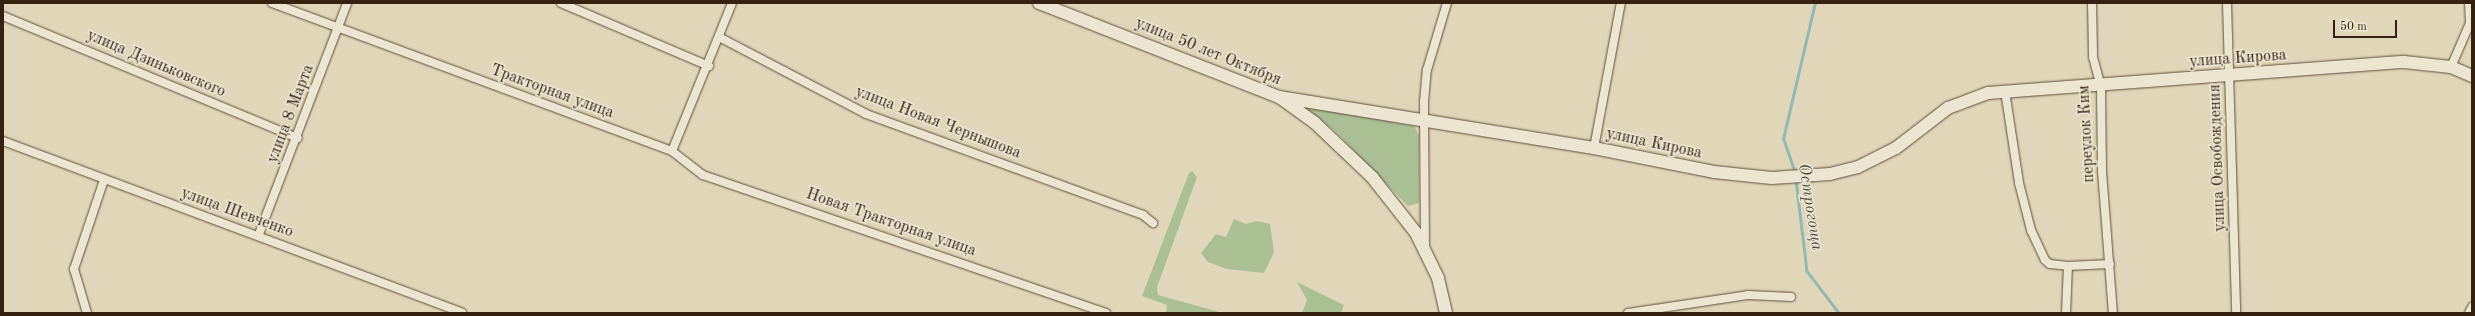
<!DOCTYPE html>
<html>
<head>
<meta charset="utf-8">
<style>
  body { margin:0 }
  #map { position:relative; width:2475px; height:316px; overflow:hidden; background:#e0d7ba; font-family:"Old Standard TT",serif }
  div>[style] { position:absolute }
  [style*='--x'] { left:calc(var(--x)*1px); top:calc(var(--y)*1px); width:calc(var(--w)*1px); rotate:calc(var(--a)*1deg) }
  .green>* { inset:0; background:#abbf95 }
  .stream>* { height:2.5px; margin:-1.25px; padding:0 1.25px; transform-origin:1.25px; border-radius:1.25px; background:#94b9b3 }
  .roads { filter:drop-shadow(0 0 1px #604f3a) drop-shadow(0 0 1px #604f3a) }
  .minor>* { height:8px; margin:-4px; padding:0 4px; transform-origin:4px; border-radius:4px; background:#ebe5d2 }
  .secondary>* { height:12px; margin:-6px; padding:0 6px; transform-origin:6px; border-radius:6px; background:#ebe5d2 }
  span { translate:-50% -50%; white-space:nowrap; text-align:center; line-height:1.15; -webkit-text-stroke:3px #ebe5d2; paint-order:stroke }
  .street-label { font-size:16px; color:#352210 }
  .water-label { font-size:17px; color:#524f41; font-style:italic }
  .frame { position:absolute; inset:0; border:4px solid #352210; pointer-events:none }
  .scale { position:absolute; left:2333px; top:20px; width:64px; height:18px; box-sizing:border-box; border:2px solid #352210; border-top:0; padding-left:5px; font-size:12px; line-height:14px; white-space:nowrap; color:#352210; -webkit-text-stroke:3px #ebe5d2; paint-order:stroke }
</style>
</head>
<body>
<div id="map">
  <div class="green">
    <div style="clip-path:polygon(1303px 105px,1414px 126px,1419px 136px,1419px 203px,1408px 206px,1335px 131px)"></div>
    <div style="clip-path:polygon(1192px 171px,1197px 177px,1157px 287px,1158px 295px,1223px 313px,1166px 313px,1167px 305px,1142px 296px,1189px 173px)"></div>
    <div style="clip-path:polygon(1234px 219px,1246px 224px,1256px 221px,1270px 224px,1274px 252px,1264px 273px,1227px 269px,1208px 262px,1201px 253px,1216px 234px,1226px 237px)"></div>
    <div style="clip-path:polygon(1297px 282px,1344px 305px,1341px 313px,1302px 313px,1307px 300px)"></div>
  </div>
  <div class="stream">
    <div style="--x:1795;--y:173;--w:36;--a:-109"></div>
    <div style="--x:1783;--y:139;--w:140;--a:-76.8"></div>
    <div style="--x:1796;--y:180;--w:92;--a:83.1"></div>
    <div style="--x:1807;--y:271;--w:53;--a:52.7"></div>
  </div>
  <div class="roads">
    <div class="minor">
      <div style="--x:272;--y:3;--w:427;--a:20.3"></div>
      <div style="--x:672;--y:151;--w:160;--a:-67.9"></div>
      <div style="--x:561;--y:3;--w:161;--a:23.1"></div>
      <div style="--x:2092;--y:3;--w:54;--a:88.9"></div>
      <div style="--x:2093;--y:57;--w:31;--a:75"></div>
      <div style="--x:2101;--y:87;--w:84;--a:89.3"></div>
      <div style="--x:2102;--y:171;--w:142;--a:85.6"></div>
      <div style="--x:2227;--y:3;--w:310;--a:88.3"></div>
      <div style="--x:3;--y:16;--w:319;--a:22.5"></div>
      <div style="--x:719;--y:37;--w:166;--a:27.6"></div>
      <div style="--x:866;--y:114;--w:295;--a:20"></div>
      <div style="--x:1143;--y:215;--w:13;--a:39"></div>
      <div style="--x:2451;--y:67;--w:48;--a:-66.6"></div>
      <div style="--x:2470;--y:23;--w:20;--a:-93"></div>
      <div style="--x:2005;--y:91;--w:93;--a:81.3"></div>
      <div style="--x:2019;--y:183;--w:49;--a:75.7"></div>
      <div style="--x:2031;--y:230;--w:33;--a:65"></div>
      <div style="--x:2045;--y:260;--w:6;--a:39"></div>
      <div style="--x:2050;--y:264;--w:18;--a:6"></div>
      <div style="--x:2068;--y:266;--w:42;--a:-2.7"></div>
      <div style="--x:3;--y:141;--w:490;--a:20.5"></div>
      <div style="--x:1594;--y:148;--w:147;--a:-79.5"></div>
      <div style="--x:672;--y:151;--w:39;--a:38"></div>
      <div style="--x:703;--y:175;--w:426;--a:18.9"></div>
      <div style="--x:259;--y:234;--w:247;--a:-69.1"></div>
      <div style="--x:1425;--y:248;--w:146;--a:-90.4"></div>
      <div style="--x:1424;--y:102;--w:32;--a:-85"></div>
      <div style="--x:1427;--y:70;--w:70;--a:-73.4"></div>
      <div style="--x:87;--y:313;--w:46;--a:-106.5"></div>
      <div style="--x:74;--y:269;--w:94;--a:-71.4"></div>
      <div style="--x:1628;--y:313;--w:121;--a:-8.5"></div>
      <div style="--x:1748;--y:295;--w:43;--a:2.7"></div>
      <div style="--x:2066;--y:313;--w:47;--a:-87.6"></div>
      <div style="--x:2469;--y:313;--w:7;--a:-63"></div>
    </div>
    <div class="secondary">
      <div style="--x:1039;--y:3;--w:258;--a:21.4"></div>
      <div style="--x:1279;--y:97;--w:44;--a:35.8"></div>
      <div style="--x:1315;--y:123;--w:79;--a:43.5"></div>
      <div style="--x:1372;--y:177;--w:71;--a:51.8"></div>
      <div style="--x:1416;--y:233;--w:50;--a:63.9"></div>
      <div style="--x:1438;--y:278;--w:36;--a:77"></div>
      <div style="--x:1279;--y:97;--w:319;--a:9.2"></div>
      <div style="--x:1594;--y:148;--w:122;--a:11.3"></div>
      <div style="--x:1714;--y:172;--w:58;--a:5.9"></div>
      <div style="--x:1772;--y:178;--w:58;--a:-3.9"></div>
      <div style="--x:1830;--y:174;--w:29;--a:-14"></div>
      <div style="--x:1858;--y:167;--w:42;--a:-26.6"></div>
      <div style="--x:1896;--y:148;--w:66;--a:-37.6"></div>
      <div style="--x:1948;--y:108;--w:43;--a:-20.6"></div>
      <div style="--x:1988;--y:93;--w:417;--a:-4.3"></div>
      <div style="--x:2404;--y:62;--w:47;--a:6.1"></div>
      <div style="--x:2451;--y:67;--w:23;--a:23"></div>
    </div>
  </div>
  <div class="street-label">
    <span style="left:1208px;top:52px;rotate:22deg">улица 50 лет Октября</span>
    <span style="left:2238px;top:59px;rotate:-4deg">улица Кирова</span>
    <span style="left:156px;top:64px;rotate:23deg">улица Дзиньковского</span>
    <span style="left:552px;top:92px;rotate:20deg">Тракторная улица</span>
    <span style="left:291px;top:114px;rotate:-69deg">улица 8 Марта</span>
    <span style="left:938px;top:123px;rotate:21deg">улица Новая Чернышова</span>
    <span style="left:2087px;top:134px;rotate:-93deg">переулок Ким</span>
    <span style="left:1654px;top:144px;rotate:12deg">улица Кирова</span>
    <span style="left:2218px;top:158px;rotate:-92deg">улица Освобождения</span>
    <span style="left:237px;top:213px;rotate:20deg">улица Шевченко</span>
    <span style="left:891px;top:223px;rotate:19deg">Новая Тракторная улица</span>
  </div>
  <div class="water-label">
    <span style="left:1810px;top:207px;rotate:81deg">Острогоща</span>
  </div>
  <div class="frame"></div>
  <div class="scale">50 m</div>
</div>
</body>
</html>
